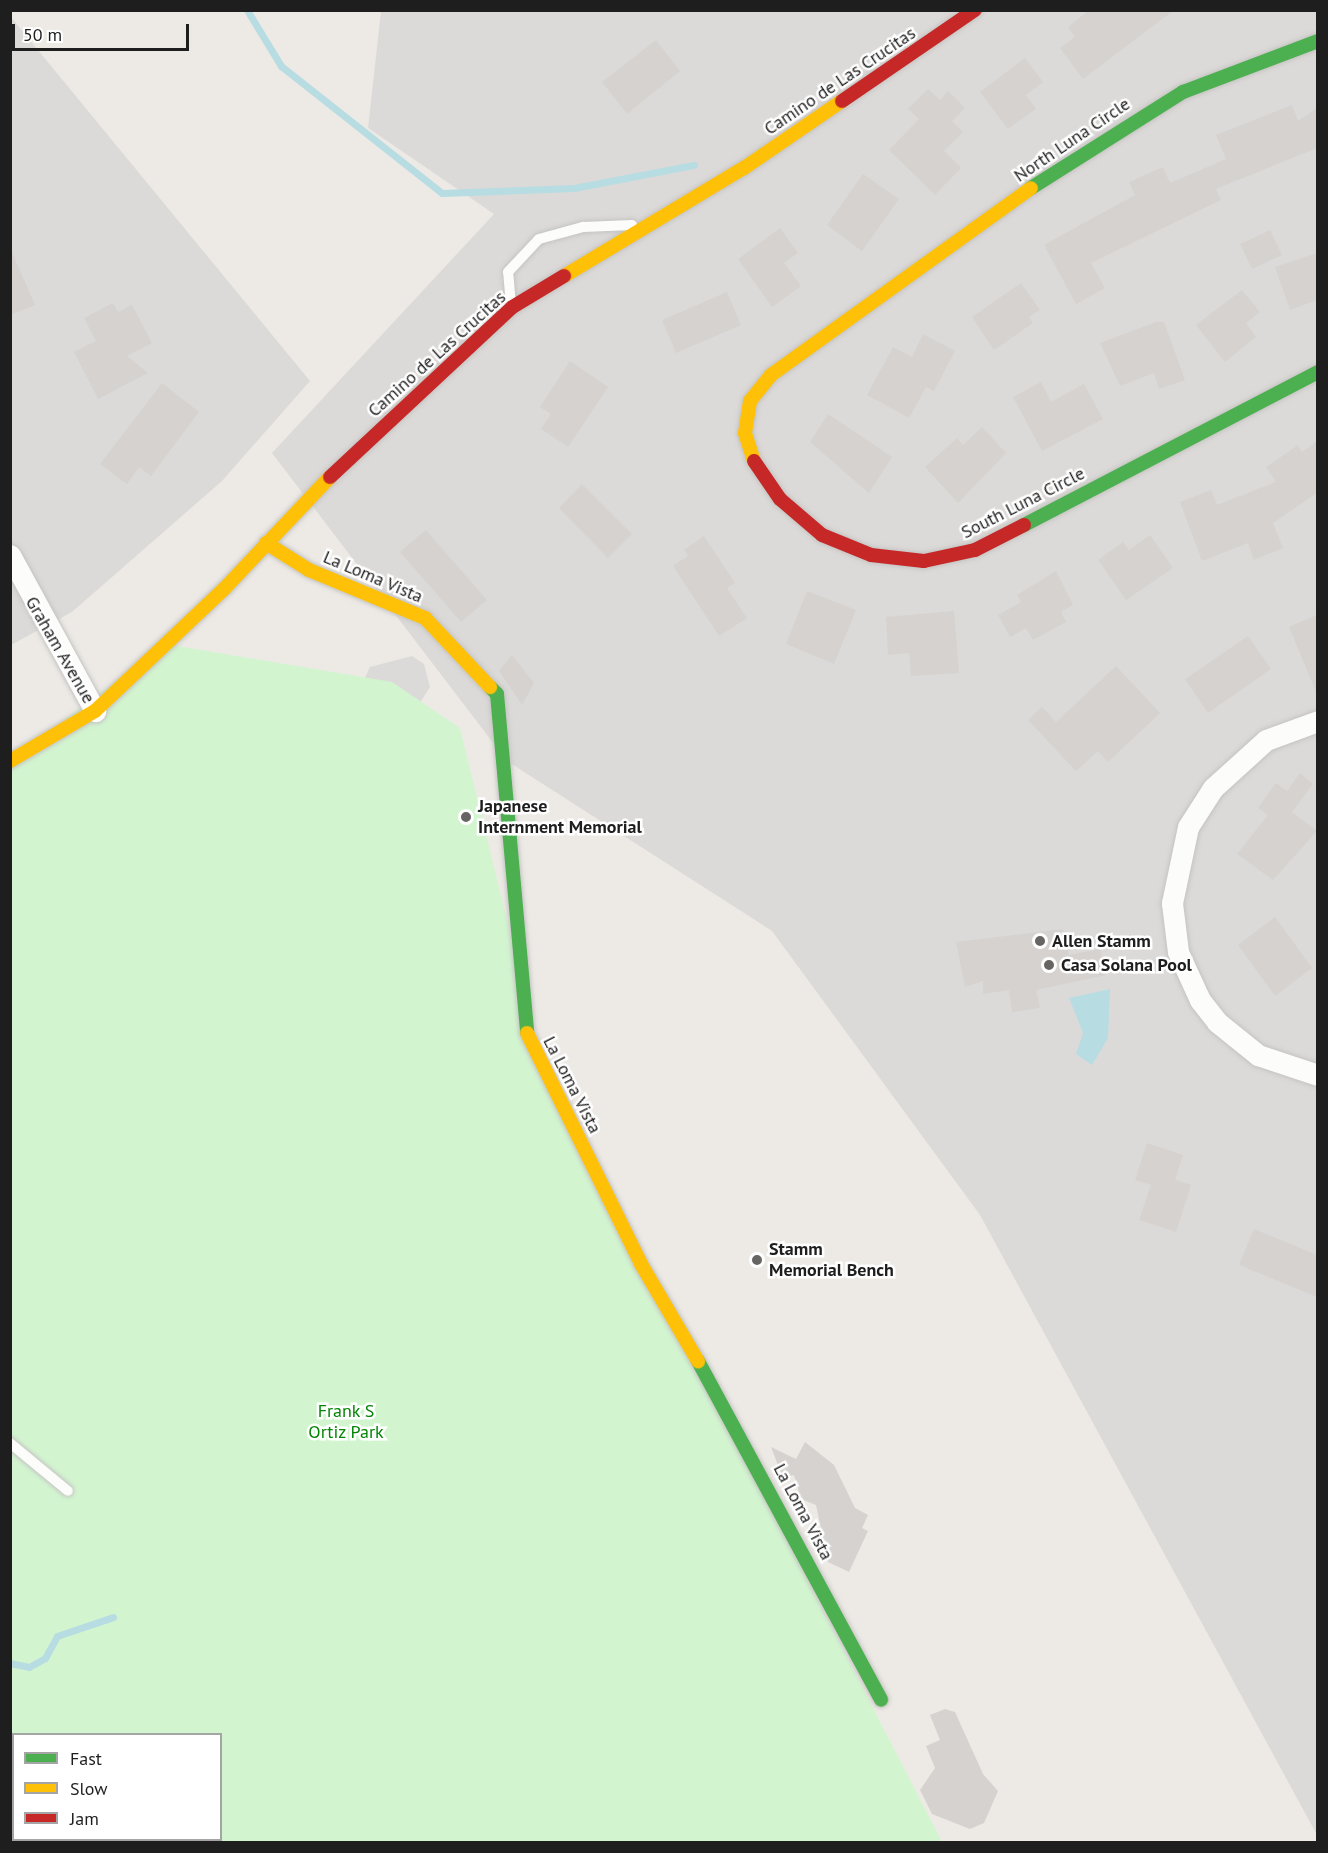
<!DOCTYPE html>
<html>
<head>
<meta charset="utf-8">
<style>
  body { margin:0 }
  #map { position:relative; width:1328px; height:1853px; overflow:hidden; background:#edeae6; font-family:"PT Sans",sans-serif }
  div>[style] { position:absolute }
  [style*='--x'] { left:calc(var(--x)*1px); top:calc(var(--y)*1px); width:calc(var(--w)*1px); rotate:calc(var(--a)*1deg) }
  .residential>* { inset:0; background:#dcdad8 }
  .religious>* { inset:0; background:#dbdad8 }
  .park>* { inset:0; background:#d2f5d0 }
  .water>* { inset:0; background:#b7dce2 }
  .stream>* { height:7px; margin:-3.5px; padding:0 3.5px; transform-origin:3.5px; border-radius:3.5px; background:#b7dce2 }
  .building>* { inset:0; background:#d5d2cf }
  .roads { filter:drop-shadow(0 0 2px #c5c4c2) drop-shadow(0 0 2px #c5c4c2) }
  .lane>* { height:10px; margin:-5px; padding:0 5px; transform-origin:5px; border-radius:5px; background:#fcfcfb }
  .street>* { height:21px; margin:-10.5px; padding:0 10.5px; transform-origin:10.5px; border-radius:10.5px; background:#fcfcfb }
  .fast>* { height:14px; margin:-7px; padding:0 7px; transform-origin:7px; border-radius:7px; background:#4caf50 }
  .slow>* { height:14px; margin:-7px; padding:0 7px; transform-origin:7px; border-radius:7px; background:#ffc107 }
  .jam>* { height:14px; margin:-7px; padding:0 7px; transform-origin:7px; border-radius:7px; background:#c62828 }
  .dots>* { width:16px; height:16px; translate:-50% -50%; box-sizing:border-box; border:3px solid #fff; border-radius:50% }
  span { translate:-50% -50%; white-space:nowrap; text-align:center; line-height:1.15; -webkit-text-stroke:5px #fff; paint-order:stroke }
  .street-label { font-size:18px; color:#1e1e1e }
  .poi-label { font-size:18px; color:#1e1e1e; font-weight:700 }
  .left { translate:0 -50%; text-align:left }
  .park-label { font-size:18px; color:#038506 }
  .frame { position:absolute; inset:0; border:12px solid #1e1e1e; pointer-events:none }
  .legend { position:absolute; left:12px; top:1733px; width:210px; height:108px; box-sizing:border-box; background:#fff; border:2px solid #a5a5a5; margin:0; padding:8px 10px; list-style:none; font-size:18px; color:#1e1e1e }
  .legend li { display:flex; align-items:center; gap:12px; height:30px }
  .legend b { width:30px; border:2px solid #a5a5a5 }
  .scale { position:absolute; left:12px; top:24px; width:177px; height:27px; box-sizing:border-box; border:3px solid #1e1e1e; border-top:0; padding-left:8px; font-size:18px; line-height:21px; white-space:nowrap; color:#1e1e1e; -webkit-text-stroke:4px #fff; paint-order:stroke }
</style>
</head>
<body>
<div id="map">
  <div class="residential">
    <div style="clip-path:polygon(381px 11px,1317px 11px,1317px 1835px,980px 1215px,772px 931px,507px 761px,272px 453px,494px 214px,368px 128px)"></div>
    <div style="clip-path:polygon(10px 16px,310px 381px,222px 481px,72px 612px,11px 645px)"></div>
  </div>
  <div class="religious">
    <div style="clip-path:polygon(656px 184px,487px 284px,479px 267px,496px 240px,534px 221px)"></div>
    <div style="clip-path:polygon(412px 656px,424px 664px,430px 687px,404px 728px,353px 703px,370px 667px)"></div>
    <div style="clip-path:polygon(990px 770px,1022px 782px,1052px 778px,1080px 807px,1103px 863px,1092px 895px,970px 921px,964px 901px,922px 890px,899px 855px,918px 811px,968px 795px)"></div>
  </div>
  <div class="park">
    <div style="clip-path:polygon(evenodd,166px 644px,392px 682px,460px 728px,543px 1067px,942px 1842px,11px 1842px,11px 759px,166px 644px,14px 1734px,220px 1734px,220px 1840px,14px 1840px,14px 1734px)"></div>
  </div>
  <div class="water">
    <div style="clip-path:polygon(1110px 989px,1108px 1038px,1092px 1065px,1076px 1054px,1083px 1033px,1069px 998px)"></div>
  </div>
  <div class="stream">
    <div style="--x:247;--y:10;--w:66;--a:58.7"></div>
    <div style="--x:281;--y:66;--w:205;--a:38.3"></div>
    <div style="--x:442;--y:193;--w:132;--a:-2.2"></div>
    <div style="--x:574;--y:188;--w:122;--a:-10.9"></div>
    <div style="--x:10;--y:1663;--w:19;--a:12"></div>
    <div style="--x:29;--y:1667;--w:18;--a:-29"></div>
    <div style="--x:45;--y:1658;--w:25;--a:-61"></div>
    <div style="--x:57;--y:1636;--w:59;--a:-18.7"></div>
    <div style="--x:10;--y:1787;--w:15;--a:74"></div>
    <div style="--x:22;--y:1840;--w:2;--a:90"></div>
  </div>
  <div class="building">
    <div style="clip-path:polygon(1089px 10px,1174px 10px,1083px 79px,1060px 48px,1075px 37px,1068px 27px)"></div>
    <div style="clip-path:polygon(656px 40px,680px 71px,627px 114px,602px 82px)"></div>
    <div style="clip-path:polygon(1025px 58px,1043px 82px,1026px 95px,1036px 109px,1008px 129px,980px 92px)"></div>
    <div style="clip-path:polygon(928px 89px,940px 100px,948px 91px,965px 108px,952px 121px,963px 132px,944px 151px,961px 168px,935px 195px,889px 150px,919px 119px,908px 109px)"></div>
    <div style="clip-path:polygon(1292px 105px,1298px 121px,1317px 108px,1317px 148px,1216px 189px,1221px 200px,1091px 263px,1105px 288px,1076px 304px,1044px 245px,1135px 195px,1129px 182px,1163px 167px,1170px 183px,1226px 159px,1216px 135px)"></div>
    <div style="clip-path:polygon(863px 174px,899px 199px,862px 251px,827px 225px)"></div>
    <div style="clip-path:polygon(780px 228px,798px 253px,784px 263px,801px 286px,772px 307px,738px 259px)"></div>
    <div style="clip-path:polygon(1270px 230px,1282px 255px,1252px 269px,1240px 244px)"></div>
    <div style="clip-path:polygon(10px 248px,35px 305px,10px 315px)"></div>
    <div style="clip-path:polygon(1317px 253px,1317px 300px,1290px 310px,1275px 267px)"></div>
    <div style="clip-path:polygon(1021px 283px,1040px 310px,1029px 317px,1033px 323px,994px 350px,972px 317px)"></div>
    <div style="clip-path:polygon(1242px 290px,1260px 312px,1246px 323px,1256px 337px,1225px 362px,1196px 325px)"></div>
    <div style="clip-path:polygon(727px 292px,741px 325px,676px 353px,662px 320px)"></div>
    <div style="clip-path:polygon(113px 303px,118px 312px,132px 305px,152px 343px,127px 356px,148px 373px,98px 399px,74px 352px,96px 341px,84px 318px)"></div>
    <div style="clip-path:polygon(1156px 322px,1164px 322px,1185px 380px,1159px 389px,1154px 373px,1120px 386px,1100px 343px)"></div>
    <div style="clip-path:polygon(923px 334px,955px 351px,934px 391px,926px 387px,909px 418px,867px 395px,893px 347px,912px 357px)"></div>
    <div style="clip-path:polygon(570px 361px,608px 387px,568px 447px,541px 429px,551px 414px,540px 407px)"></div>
    <div style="clip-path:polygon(1041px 382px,1051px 402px,1084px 384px,1103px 419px,1042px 451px,1013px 397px)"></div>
    <div style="clip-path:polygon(162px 383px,199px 412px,151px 476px,139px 467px,127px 484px,100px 464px)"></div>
    <div style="clip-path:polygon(828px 414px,892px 457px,869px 493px,810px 442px)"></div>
    <div style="clip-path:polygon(982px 427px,1006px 453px,958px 503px,925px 467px,957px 438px,963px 445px)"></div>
    <div style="clip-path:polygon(1317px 441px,1317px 493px,1273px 523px,1283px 548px,1254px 560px,1248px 543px,1202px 561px,1180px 502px,1211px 490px,1217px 505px,1276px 482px,1266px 467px,1298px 445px,1302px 452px)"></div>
    <div style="clip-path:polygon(582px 484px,632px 534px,608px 558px,559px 508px)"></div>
    <div style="clip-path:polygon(426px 530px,487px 600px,461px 622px,400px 552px)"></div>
    <div style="clip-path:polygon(1150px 535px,1173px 568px,1126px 600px,1098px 560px,1123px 542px,1129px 550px)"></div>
    <div style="clip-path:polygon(704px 536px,735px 583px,727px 588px,747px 618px,719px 636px,673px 566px,688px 556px,684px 550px)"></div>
    <div style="clip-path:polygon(1056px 571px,1073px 605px,1061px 612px,1066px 622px,1033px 640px,1026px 628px,1010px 637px,998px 615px,1021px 602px,1017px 595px)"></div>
    <div style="clip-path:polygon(807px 591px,856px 610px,834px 664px,786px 644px)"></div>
    <div style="clip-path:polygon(954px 611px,959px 673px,911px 676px,909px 653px,888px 655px,886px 617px)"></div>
    <div style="clip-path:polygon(1317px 615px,1317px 694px,1289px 627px)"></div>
    <div style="clip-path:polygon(1248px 636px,1271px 669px,1208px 713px,1185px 679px)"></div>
    <div style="clip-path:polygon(512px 655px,534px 683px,522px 705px,499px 671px)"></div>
    <div style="clip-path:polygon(1116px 666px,1160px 713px,1108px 762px,1098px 751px,1076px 771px,1028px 720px,1042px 707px,1056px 722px)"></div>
    <div style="clip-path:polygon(1300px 773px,1313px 784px,1292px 812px,1317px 831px,1273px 880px,1237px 854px,1268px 815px,1258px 808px,1276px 783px,1287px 791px)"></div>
    <div style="clip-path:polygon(1275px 917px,1312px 968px,1275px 996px,1238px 945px)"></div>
    <div style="clip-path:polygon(1063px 929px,1069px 955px,1100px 949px,1106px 975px,1036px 990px,1040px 1008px,1012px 1012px,1009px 990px,983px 994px,983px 981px,965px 987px,956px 942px)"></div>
    <div style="clip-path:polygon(1147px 1143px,1183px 1155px,1175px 1180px,1191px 1185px,1176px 1232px,1139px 1220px,1151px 1185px,1135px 1180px)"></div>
    <div style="clip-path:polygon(1254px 1229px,1317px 1255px,1317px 1297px,1239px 1265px)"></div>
    <div style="clip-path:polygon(805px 1442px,834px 1465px,855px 1508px,868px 1515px,862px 1528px,868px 1531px,849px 1572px,828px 1562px,816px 1505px,801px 1499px,794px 1475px,783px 1478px,771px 1447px,796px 1459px)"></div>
    <div style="clip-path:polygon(945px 1709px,955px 1712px,983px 1774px,998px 1791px,984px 1823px,970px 1829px,932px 1814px,920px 1790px,935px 1768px,926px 1746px,940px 1740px,930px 1715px)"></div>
  </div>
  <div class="roads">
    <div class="lane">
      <div style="--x:511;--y:305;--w:33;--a:-95"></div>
      <div style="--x:508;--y:272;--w:45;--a:-46.8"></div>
      <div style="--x:539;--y:239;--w:46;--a:-15.3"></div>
      <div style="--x:583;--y:227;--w:49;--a:-2.3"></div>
      <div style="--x:10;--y:1443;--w:75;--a:39.6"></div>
    </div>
    <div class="street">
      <div style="--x:10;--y:555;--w:178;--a:61.4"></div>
      <div style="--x:1318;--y:721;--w:55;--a:159.9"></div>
      <div style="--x:1266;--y:740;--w:72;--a:137.8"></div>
      <div style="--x:1213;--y:788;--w:46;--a:122.7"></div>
      <div style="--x:1188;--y:827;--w:78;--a:101.9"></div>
      <div style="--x:1172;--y:903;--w:49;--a:83"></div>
      <div style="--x:1178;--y:952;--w:53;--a:65.4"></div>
      <div style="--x:1200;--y:1000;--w:28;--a:52"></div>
      <div style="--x:1217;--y:1022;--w:53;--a:38.8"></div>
      <div style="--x:1258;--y:1055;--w:63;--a:18.4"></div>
    </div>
    <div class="fast">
      <div style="--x:1031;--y:188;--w:180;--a:-32.3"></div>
      <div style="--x:1183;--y:92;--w:144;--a:-20.7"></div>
      <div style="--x:1024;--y:525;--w:331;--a:-27.5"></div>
      <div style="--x:490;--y:687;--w:10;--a:45"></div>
      <div style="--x:497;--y:694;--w:340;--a:84.9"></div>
      <div style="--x:698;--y:1361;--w:385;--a:61.6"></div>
    </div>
    <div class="slow">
      <div style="--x:564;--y:276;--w:210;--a:-31"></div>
      <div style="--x:744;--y:168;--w:119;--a:-34.4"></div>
      <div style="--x:754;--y:461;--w:29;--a:-108"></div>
      <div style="--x:745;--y:433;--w:32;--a:-81"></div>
      <div style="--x:750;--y:401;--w:33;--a:-51"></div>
      <div style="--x:771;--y:375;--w:320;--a:-35.7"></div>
      <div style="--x:266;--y:543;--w:51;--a:32.1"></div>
      <div style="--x:309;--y:570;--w:126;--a:22.5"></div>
      <div style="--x:425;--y:618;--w:95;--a:46.7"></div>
      <div style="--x:10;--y:761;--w:99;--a:-30.5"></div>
      <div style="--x:95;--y:711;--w:178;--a:-43.4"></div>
      <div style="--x:224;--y:589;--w:154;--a:-46.6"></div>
      <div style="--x:527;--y:1033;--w:258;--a:63.7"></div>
      <div style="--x:641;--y:1264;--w:113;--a:59.6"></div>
    </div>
    <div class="jam">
      <div style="--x:842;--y:101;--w:161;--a:-34.4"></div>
      <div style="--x:754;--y:461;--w:46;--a:55.6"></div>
      <div style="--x:780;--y:499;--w:55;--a:40.6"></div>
      <div style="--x:822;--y:535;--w:53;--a:22.2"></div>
      <div style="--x:871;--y:555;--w:53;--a:6.5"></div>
      <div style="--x:924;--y:561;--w:52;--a:-12.2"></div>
      <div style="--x:975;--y:550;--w:55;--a:-27"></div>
      <div style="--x:330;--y:477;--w:248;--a:-43"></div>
      <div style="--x:511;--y:308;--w:62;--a:-31.1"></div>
    </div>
  </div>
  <div class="dots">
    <div style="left:466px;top:817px;background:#666564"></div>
    <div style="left:1040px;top:941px;background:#666564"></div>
    <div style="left:1049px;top:965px;background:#666564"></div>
    <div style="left:757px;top:1260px;background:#666564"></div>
  </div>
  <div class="street-label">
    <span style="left:840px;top:81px;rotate:-34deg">Camino de Las Crucitas</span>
    <span style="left:1072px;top:140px;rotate:-34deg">North Luna Circle</span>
    <span style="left:437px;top:354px;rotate:-42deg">Camino de Las Crucitas</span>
    <span style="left:1023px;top:503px;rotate:-27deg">South Luna Circle</span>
    <span style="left:373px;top:577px;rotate:23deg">La Loma Vista</span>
    <span style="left:60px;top:650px;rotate:60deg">Graham Avenue</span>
    <span style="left:572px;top:1085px;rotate:63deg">La Loma Vista</span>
    <span style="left:803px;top:1512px;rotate:62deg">La Loma Vista</span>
  </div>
  <div class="poi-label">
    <span class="left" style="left:478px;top:817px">Japanese<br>Internment Memorial</span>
    <span class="left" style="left:1052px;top:941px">Allen Stamm</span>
    <span class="left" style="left:1061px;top:965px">Casa Solana Pool</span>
    <span class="left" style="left:769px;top:1260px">Stamm<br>Memorial Bench</span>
  </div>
  <div class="park-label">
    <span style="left:346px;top:1422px">Frank S<br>Ortiz Park</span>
  </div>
  <div class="frame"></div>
  <ul class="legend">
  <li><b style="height:8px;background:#4caf50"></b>Fast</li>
  <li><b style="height:8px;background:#ffc107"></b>Slow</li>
  <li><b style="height:8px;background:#c62828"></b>Jam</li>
  </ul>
  <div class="scale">50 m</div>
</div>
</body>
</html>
